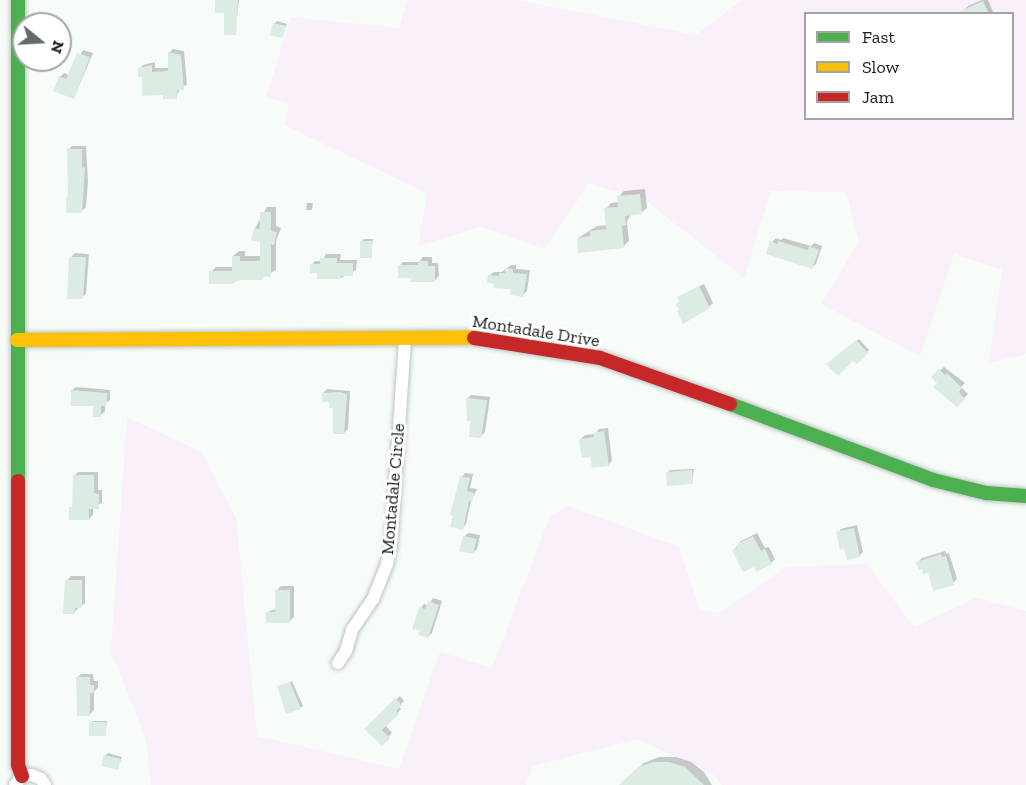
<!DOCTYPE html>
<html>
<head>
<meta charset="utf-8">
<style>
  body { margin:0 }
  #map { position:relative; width:1026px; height:785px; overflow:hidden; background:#f7fcf9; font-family:"Zilla Slab",serif }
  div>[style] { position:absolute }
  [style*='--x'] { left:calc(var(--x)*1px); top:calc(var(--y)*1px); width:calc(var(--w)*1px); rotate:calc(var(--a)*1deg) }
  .green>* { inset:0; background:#f9f0f9 }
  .shadow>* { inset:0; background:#0003 }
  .building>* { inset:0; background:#ddece2 }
  .roads { filter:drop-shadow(0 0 2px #bec4c0) drop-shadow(0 0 2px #bec4c0) }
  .street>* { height:12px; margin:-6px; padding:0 6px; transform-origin:6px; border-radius:6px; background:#fefffe }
  .fast>* { height:14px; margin:-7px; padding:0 7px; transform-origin:7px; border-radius:7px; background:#4caf50 }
  .slow>* { height:14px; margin:-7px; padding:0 7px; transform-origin:7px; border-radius:7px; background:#ffc107 }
  .jam>* { height:14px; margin:-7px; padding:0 7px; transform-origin:7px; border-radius:7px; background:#c62828 }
  span { translate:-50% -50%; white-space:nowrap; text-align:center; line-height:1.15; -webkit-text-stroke:6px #fff; paint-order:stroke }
  .street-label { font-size:18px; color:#161d18 }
  .legend { position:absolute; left:804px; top:12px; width:210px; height:108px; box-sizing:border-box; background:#fff; border:2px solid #a2a5a3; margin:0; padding:8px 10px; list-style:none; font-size:18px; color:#161d18 }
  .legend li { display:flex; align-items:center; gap:12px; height:30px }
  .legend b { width:30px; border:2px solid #a2a5a3 }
  .north { position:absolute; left:12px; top:12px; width:60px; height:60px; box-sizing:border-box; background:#fff; border:2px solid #a2a5a3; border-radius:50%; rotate:108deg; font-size:16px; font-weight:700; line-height:24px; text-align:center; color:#161d18 }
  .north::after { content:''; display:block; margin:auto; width:21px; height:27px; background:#656b67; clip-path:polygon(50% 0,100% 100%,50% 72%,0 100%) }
</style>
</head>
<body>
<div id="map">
  <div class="green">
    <div style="clip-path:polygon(evenodd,407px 0,517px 0,696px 35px,742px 0,1026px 0,1026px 354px,989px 363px,1002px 270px,954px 254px,920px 356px,821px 304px,859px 241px,846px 192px,771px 191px,744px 278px,644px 199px,589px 184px,544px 249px,481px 227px,418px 246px,427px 193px,284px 125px,289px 103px,266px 97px,291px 17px,399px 28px,407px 0,806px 14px,1012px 14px,1012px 118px,806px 118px,806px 14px)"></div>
    <div style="clip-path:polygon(127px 417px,202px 452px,236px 518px,257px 736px,399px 769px,440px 652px,492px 668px,550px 516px,569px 506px,679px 547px,700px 610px,720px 613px,786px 567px,867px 564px,914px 627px,975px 598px,1026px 611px,1026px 785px,722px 785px,714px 775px,638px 739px,533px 766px,526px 785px,151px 785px,146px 740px,111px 651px)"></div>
  </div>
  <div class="shadow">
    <div style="clip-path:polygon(217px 0,239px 0,235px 34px,226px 11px)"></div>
    <div style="clip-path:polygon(982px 0,988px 0,994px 14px,966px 14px,964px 10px,968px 6px)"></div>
    <div style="clip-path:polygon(277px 21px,287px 24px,282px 36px,274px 24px)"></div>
    <div style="clip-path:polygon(173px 49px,184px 51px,187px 85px,180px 88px,176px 98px,165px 94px,139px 69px,143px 65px,155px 62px,155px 68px,169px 68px,169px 53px)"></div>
    <div style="clip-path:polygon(83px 50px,93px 53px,74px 98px,60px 77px,64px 73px,69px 75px)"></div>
    <div style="clip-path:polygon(72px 146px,86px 146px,88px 181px,86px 207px,82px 211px,67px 197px,70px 195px,68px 150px)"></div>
    <div style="clip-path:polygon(645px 189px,647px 208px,641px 213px,631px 214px,627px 222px,629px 241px,623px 247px,578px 238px,597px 226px,608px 225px,606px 209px,611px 203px,619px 202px,618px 197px,624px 191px)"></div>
    <div style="clip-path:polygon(307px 203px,313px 203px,312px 210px,306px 210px)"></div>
    <div style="clip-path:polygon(267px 207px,276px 207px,276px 226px,281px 228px,276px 241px,276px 270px,262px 278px,236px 280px,233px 283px,211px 272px,216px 267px,233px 267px,233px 256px,239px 251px,245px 251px,245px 256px,262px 256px,262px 241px,255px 228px)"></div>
    <div style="clip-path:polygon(776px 238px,781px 240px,783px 238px,811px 246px,814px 243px,822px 246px,816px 264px,812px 267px,772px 242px)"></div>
    <div style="clip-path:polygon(364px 239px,373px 239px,371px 256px,361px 242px)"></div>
    <div style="clip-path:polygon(75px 253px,89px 254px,86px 294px,82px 297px,71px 257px)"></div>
    <div style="clip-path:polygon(326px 254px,341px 254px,340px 260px,357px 260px,356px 270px,341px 278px,319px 271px,312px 265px,315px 261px,322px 261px)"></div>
    <div style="clip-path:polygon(423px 257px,432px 257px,432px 263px,438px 263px,439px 276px,435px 280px,412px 277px,399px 266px,403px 262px,419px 262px)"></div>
    <div style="clip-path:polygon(511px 265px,516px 265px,516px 269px,530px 270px,527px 291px,523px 295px,495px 283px,490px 275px,494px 272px,502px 272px)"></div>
    <div style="clip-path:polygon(704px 284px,713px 303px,709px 307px,680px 310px,679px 297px)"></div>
    <div style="clip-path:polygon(859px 339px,869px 350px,857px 362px,853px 359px,828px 364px)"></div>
    <div style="clip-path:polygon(944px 367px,965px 383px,961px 387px,968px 394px,957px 405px,933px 377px)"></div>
    <div style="clip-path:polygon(76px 387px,110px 390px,110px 400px,105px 404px,105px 411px,101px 415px,95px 404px,72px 390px)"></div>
    <div style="clip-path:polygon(327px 389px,350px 391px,348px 429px,344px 433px,334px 407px,323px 393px)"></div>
    <div style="clip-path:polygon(471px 395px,490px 397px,485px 432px,481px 436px,471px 420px,467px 399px)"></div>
    <div style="clip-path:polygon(608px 428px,612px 461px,608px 465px,592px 455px,581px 439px,585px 435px,595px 434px,599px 429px)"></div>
    <div style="clip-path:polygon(694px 469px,692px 483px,667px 473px,670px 470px)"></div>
    <div style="clip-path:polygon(78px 472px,98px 472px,98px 490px,102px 490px,102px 503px,93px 507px,93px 515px,89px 519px,71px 508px,74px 504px,74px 476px)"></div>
    <div style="clip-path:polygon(465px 473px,473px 474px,470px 488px,477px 489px,471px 501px,466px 524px,463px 528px,462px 477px)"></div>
    <div style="clip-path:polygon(857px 525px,863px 552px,859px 556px,845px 547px,838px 533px,841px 529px)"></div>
    <div style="clip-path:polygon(468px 533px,480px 535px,477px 549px,473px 553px,464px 537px)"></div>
    <div style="clip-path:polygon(757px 533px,765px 548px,769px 547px,775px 559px,771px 563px,754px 565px,734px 550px,741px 541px)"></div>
    <div style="clip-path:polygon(945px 551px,946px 554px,949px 553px,957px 579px,953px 583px,923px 568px,918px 562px,922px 558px)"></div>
    <div style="clip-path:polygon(71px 576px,85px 576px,85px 603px,74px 612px,67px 580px)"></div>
    <div style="clip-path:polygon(281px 586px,294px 586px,294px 617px,290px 621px,268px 612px,277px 608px,277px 590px)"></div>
    <div style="clip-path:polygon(433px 598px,442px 601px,432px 633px,428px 637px,421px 608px,424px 604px,428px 605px)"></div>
    <div style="clip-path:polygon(81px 674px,93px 674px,94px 681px,98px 681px,98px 687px,94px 692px,94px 710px,90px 714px,77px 678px)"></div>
    <div style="clip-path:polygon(292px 681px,303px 706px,300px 708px,279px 687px)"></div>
    <div style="clip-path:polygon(400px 696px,404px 701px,399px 706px,401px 709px,385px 725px,392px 733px,382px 744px,366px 729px)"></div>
    <div style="clip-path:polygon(93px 721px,107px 721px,105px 735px,91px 723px)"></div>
    <div style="clip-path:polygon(108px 753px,122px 757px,117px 769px,105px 756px)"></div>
    <div style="clip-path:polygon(659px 757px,676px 757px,691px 762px,704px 772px,712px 785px,621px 785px,644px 763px)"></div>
  </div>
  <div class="building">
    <div style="clip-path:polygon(215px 0,238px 0,236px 35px,224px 35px,224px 13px,215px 13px)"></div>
    <div style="clip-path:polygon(983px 1px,989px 14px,954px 14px)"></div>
    <div style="clip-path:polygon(273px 23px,286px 26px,283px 38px,270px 35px)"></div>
    <div style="clip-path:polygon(168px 52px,181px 55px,184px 90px,177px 90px,177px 99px,163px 99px,163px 95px,142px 96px,142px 77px,138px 77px,138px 68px,152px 65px,152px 72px,168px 71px)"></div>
    <div style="clip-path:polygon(77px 53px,90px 57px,74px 99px,53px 91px,59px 76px,66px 79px)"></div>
    <div style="clip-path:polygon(67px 149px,82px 149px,82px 168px,85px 167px,82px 213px,66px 213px,66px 197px,68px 197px)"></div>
    <div style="clip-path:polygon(640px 194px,642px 214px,625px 216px,626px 225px,622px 226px,624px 248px,578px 253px,577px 238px,590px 236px,590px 231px,606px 229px,604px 208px,618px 207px,617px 196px)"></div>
    <div style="clip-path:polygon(260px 212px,271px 212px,271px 231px,277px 232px,274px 245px,271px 244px,271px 277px,263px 277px,263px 280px,242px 280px,233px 282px,233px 284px,209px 284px,209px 271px,232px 271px,232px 256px,240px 256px,240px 261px,260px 261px,260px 242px,251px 240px,254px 228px,260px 229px)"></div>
    <div style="clip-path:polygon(360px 241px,372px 241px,372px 258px,360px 258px)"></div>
    <div style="clip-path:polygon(770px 241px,777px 244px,778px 241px,808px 250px,809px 246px,819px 250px,812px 269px,766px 254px)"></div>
    <div style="clip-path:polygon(69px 257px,86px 257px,83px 299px,67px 299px)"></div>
    <div style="clip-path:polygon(320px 258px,337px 258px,337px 263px,353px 263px,353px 276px,341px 276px,341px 279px,317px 279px,317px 273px,310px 273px,310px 264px,320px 264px)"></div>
    <div style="clip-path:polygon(418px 261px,428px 261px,428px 266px,435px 266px,435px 282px,411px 282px,411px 278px,398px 278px,398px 265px,418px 265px)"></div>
    <div style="clip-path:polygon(505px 268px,513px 269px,513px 273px,527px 274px,523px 297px,510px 295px,510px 289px,493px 288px,494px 284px,487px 283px,488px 275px,499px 276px,499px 273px,505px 273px)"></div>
    <div style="clip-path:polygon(699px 286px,710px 308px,683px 324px,677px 311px,679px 310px,676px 304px,680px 302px,677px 297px)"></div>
    <div style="clip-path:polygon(856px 340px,868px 353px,857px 364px,853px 361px,838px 376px,826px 364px)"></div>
    <div style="clip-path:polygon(939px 369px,945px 375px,947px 373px,962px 388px,959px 392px,965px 399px,957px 407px,933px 387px,937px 383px,931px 377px)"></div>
    <div style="clip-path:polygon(71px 390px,107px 393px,107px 406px,101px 406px,101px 417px,93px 417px,93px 406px,71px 406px)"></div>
    <div style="clip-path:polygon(339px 392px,347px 394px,344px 434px,333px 434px,333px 408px,329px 408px,329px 402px,322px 402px,322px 393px)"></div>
    <div style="clip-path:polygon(466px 398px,487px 400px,481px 438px,469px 437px,470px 421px,467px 421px)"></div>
    <div style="clip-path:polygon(604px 431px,609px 466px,592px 468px,590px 457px,582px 458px,579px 439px,594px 437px,593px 433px)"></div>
    <div style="clip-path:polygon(692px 470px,693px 484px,667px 486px,666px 472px)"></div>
    <div style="clip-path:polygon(73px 475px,94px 475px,94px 493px,99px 494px,99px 509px,89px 509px,89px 520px,69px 520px,69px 507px,72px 507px)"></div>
    <div style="clip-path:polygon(460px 476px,470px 478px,467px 491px,474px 493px,472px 502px,469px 501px,463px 530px,450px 527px,453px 516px,450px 515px)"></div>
    <div style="clip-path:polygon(854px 528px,860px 557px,847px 560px,844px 548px,840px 550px,836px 532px)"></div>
    <div style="clip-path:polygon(463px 536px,477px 539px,473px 554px,459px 551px)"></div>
    <div style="clip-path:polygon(753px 536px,761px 551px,765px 549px,772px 564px,756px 572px,754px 567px,743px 572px,732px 550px,737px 548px,736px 545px)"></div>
    <div style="clip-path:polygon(941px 554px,942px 557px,946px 556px,954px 585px,933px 591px,928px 573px,923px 574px,922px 569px,919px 570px,916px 562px)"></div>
    <div style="clip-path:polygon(65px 580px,82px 580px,82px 608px,75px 608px,75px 614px,63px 614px)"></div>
    <div style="clip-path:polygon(275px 590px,290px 590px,290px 623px,266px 623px,266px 612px,275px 612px)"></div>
    <div style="clip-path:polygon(428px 601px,439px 605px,428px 638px,418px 635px,420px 631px,412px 629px,419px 607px,425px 609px)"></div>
    <div style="clip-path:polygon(76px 677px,90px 677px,90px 685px,94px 685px,94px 693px,90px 693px,90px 716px,77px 716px)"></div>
    <div style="clip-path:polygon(290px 682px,301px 709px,286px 714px,277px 686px)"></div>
    <div style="clip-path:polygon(395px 698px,402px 705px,396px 711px,399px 714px,382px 730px,390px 738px,382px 746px,364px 729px)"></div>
    <div style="clip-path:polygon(89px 722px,106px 722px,106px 736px,89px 736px)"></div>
    <div style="clip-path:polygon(104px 755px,121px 759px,118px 770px,101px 766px)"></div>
    <div style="clip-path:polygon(653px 762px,669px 762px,685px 767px,704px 785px,619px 785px,637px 768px)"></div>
  </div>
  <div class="roads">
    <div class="street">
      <div style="--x:338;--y:663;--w:14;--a:-56"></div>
      <div style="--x:346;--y:651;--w:22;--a:-74"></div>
      <div style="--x:352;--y:630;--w:37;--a:-56"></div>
      <div style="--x:373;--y:599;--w:38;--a:-68"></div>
      <div style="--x:387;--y:564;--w:19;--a:-78"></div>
      <div style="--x:391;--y:545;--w:207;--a:-86.1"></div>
      <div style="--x:15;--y:785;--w:11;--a:-52"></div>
      <div style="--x:22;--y:776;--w:10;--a:-6"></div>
      <div style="--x:32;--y:775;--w:10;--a:24"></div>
      <div style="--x:41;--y:779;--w:7;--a:56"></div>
    </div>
    <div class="fast">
      <div style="--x:18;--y:0;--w:481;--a:90"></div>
      <div style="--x:730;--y:404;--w:217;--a:20.5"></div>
      <div style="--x:933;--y:480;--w:55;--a:13.8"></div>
      <div style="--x:986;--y:493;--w:40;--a:4.3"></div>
    </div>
    <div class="slow">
      <div style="--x:17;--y:340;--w:457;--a:-0.3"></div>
    </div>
    <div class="jam">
      <div style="--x:474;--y:338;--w:128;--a:9"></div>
      <div style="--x:600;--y:358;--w:138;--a:19.5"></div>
      <div style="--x:18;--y:481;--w:284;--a:90"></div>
      <div style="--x:18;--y:765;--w:12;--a:70"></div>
    </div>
  </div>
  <div class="street-label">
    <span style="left:536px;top:331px;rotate:9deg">Montadale Drive</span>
    <span style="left:393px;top:489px;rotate:-85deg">Montadale Circle</span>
  </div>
  <ul class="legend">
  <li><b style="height:8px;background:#4caf50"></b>Fast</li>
  <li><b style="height:8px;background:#ffc107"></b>Slow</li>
  <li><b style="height:8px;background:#c62828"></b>Jam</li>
  </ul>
  <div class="north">N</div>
</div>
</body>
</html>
